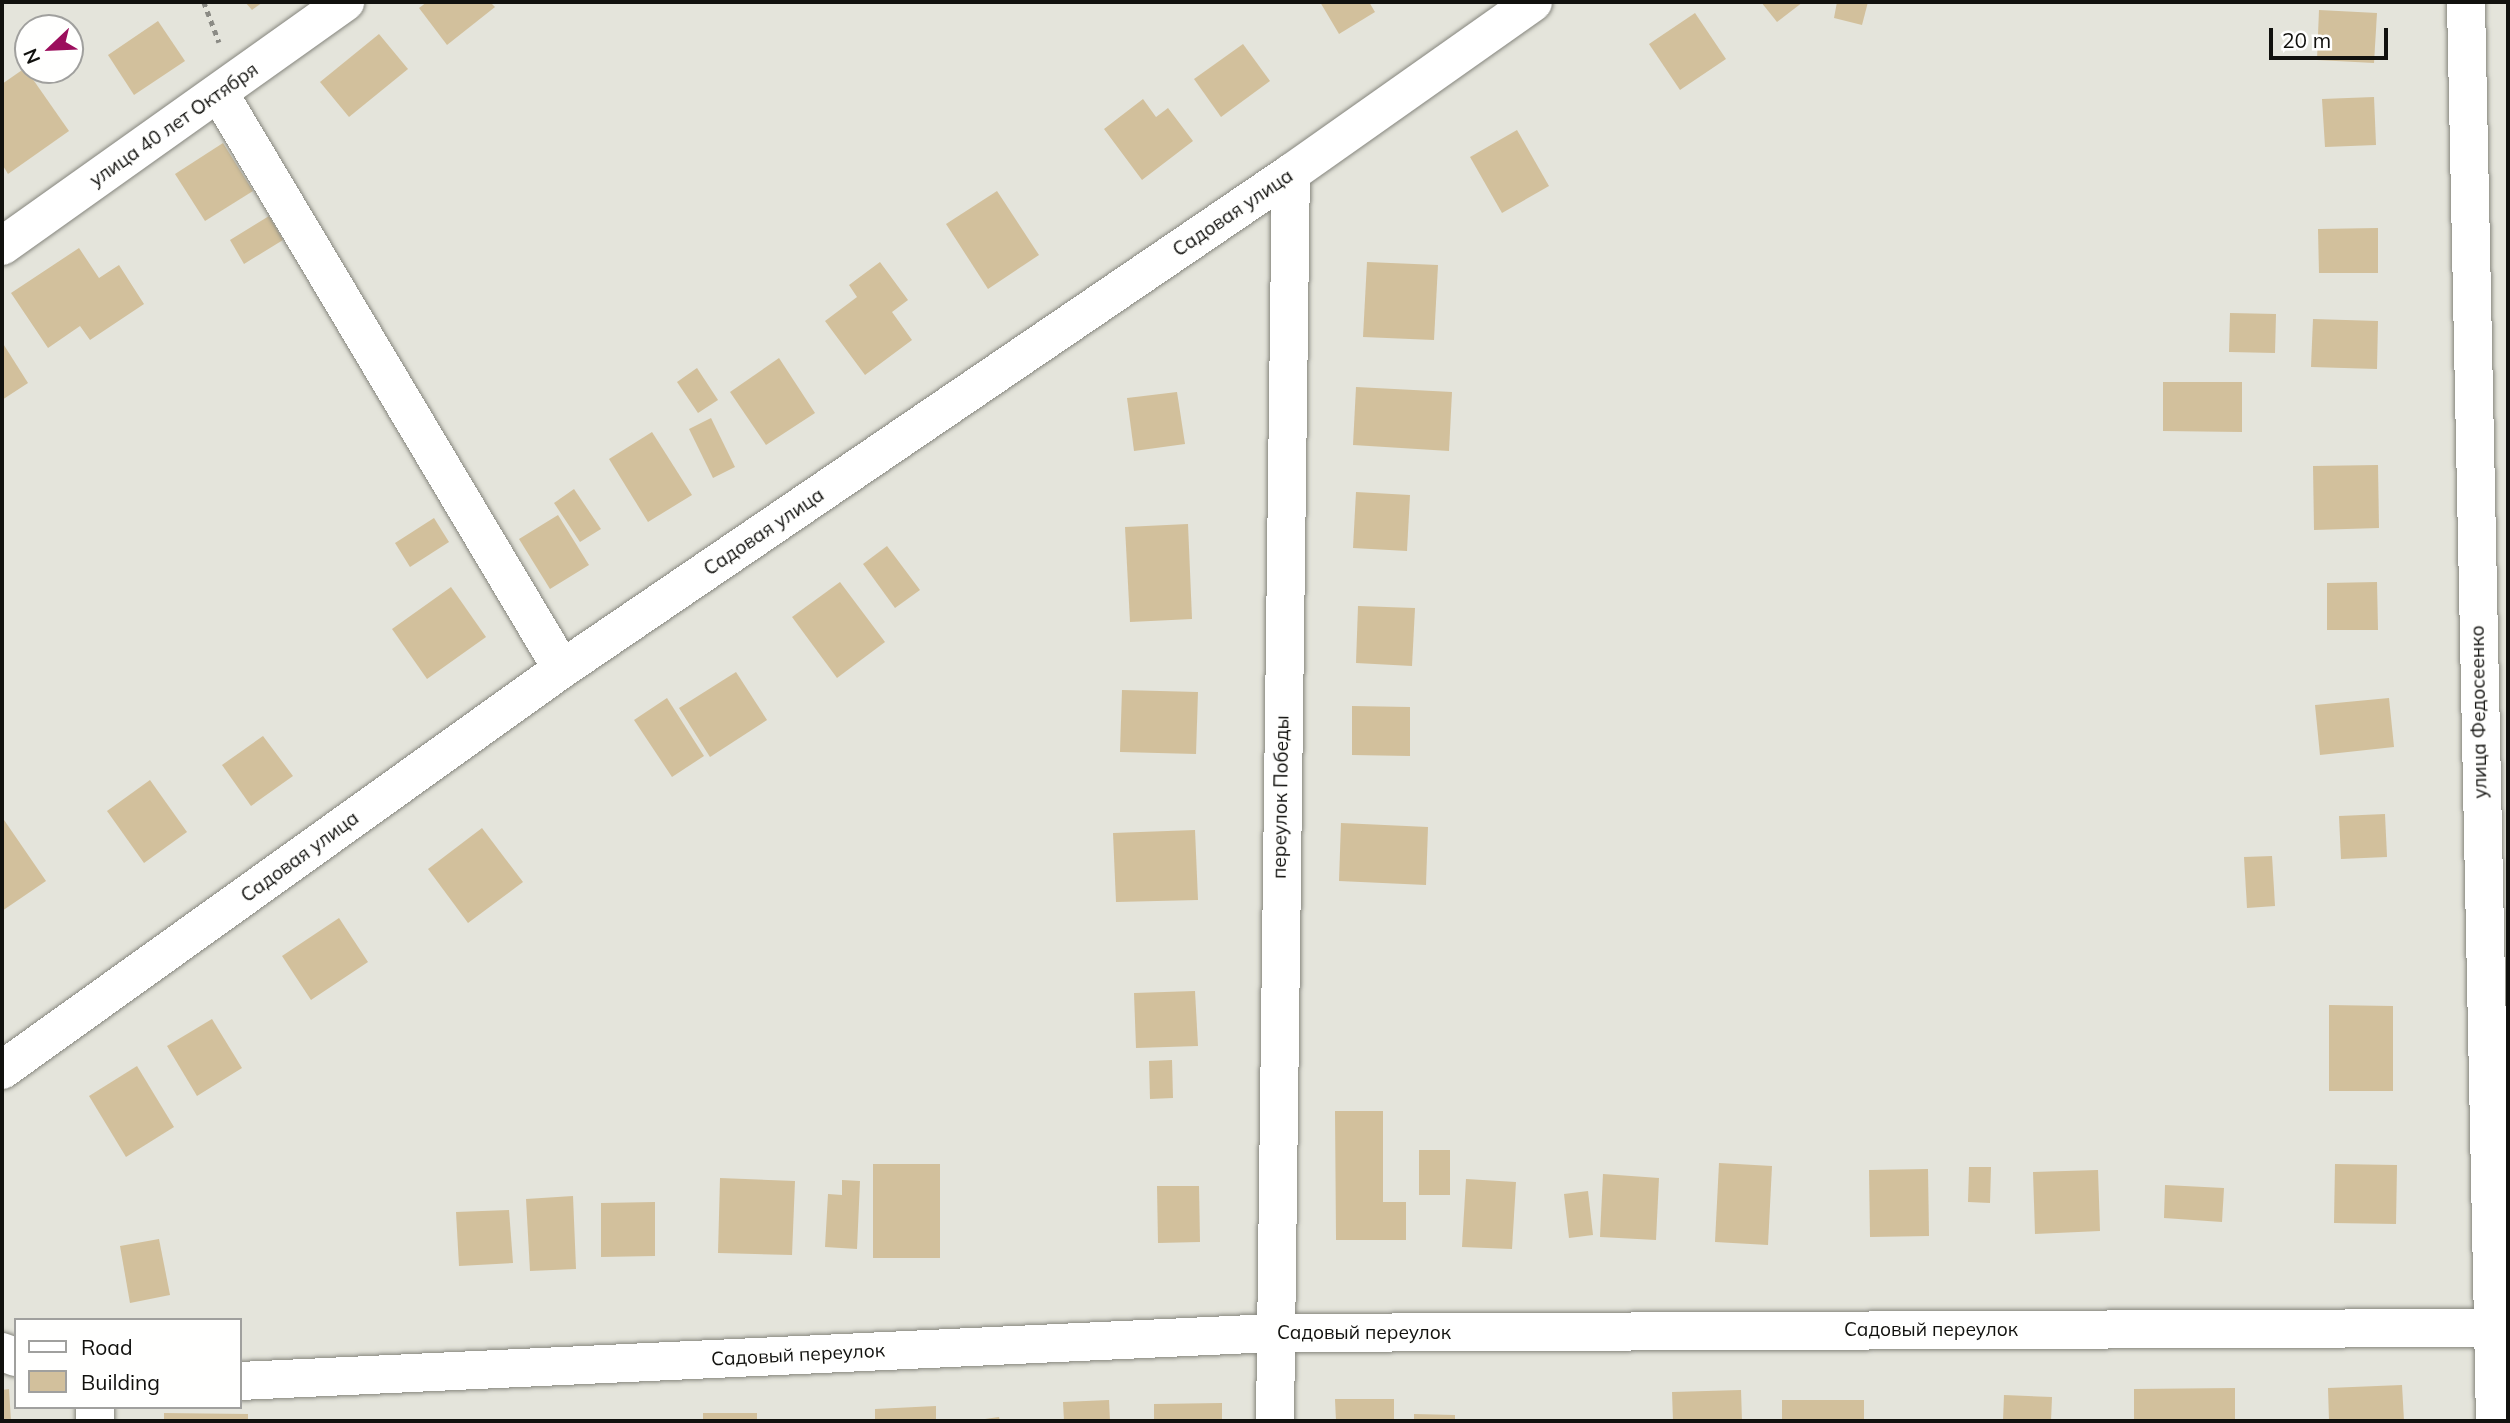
<!DOCTYPE html>
<html>
<head>
<meta charset="utf-8">
<style>
  body { margin:0 }
  #map { position:relative; width:2510px; height:1423px; overflow:hidden; background:#e4e4db; font-family:Mulish,sans-serif }
  div>[style] { position:absolute }
  [style*='--x'] { left:calc(var(--x)*1px); top:calc(var(--y)*1px); width:calc(var(--w)*1px); rotate:calc(var(--a)*1deg) }
  .building>* { inset:0; background:#d2c09c }
  .path>* { height:4.5px; margin-top:-2.25px; transform-origin:0; background:repeating-linear-gradient(90deg,#8b8b85 0 5px,transparent 0 10px) }
  .roads { filter:drop-shadow(0 0 2px #85857d) drop-shadow(0 0 2px #85857d) }
  .minor>* { height:38px; margin:-19px; padding:0 19px; transform-origin:19px; border-radius:19px; background:#fff }
  span { translate:-50% -50%; white-space:nowrap; text-align:center; line-height:1.15; -webkit-text-stroke:5px #fffffe; paint-order:stroke }
  .street-label { font-size:19px; color:#11110e }
  .frame { position:absolute; inset:0; border:4px solid #11110e; pointer-events:none }
  .legend { position:absolute; left:14px; top:1318px; width:228px; height:91px; box-sizing:border-box; background:#fffffe; border:2px solid #a0a09e; margin:0; padding:9px 12px; list-style:none; font-size:21px; color:#11110e }
  .legend li { display:flex; align-items:center; gap:14px; height:35px }
  .legend b { width:35px; border:2px solid #a0a09e }
  .north { position:absolute; left:14px; top:14px; width:70px; height:70px; box-sizing:border-box; background:#fffffe; border:2px solid #a0a09e; border-radius:50%; rotate:247deg; font-size:19px; font-weight:700; line-height:28px; text-align:center; color:#11110e }
  .north::after { content:''; display:block; margin:auto; width:24px; height:32px; background:#9c0e5d; clip-path:polygon(50% 0,100% 100%,50% 72%,0 100%) }
  .scale { position:absolute; left:2269px; top:28px; width:119px; height:32px; box-sizing:border-box; border:4px solid #11110e; border-top:0; padding-left:9px; font-size:21px; line-height:24px; white-space:nowrap; color:#11110e; -webkit-text-stroke:5px #fffffe; paint-order:stroke }
</style>
</head>
<body>
<div id="map">
  <div class="building">
    <div style="clip-path:polygon(245px 2px,263px 2px,252px 10px)"></div>
    <div style="clip-path:polygon(427px 2px,490px 2px,495px 7px,447px 45px,419px 8px)"></div>
    <div style="clip-path:polygon(1320px 2px,1369px 2px,1375px 12px,1339px 34px)"></div>
    <div style="clip-path:polygon(1761px 2px,1803px 2px,1777px 22px)"></div>
    <div style="clip-path:polygon(1837px 2px,1868px 2px,1862px 25px,1834px 18px)"></div>
    <div style="clip-path:polygon(2319px 10px,2377px 13px,2374px 63px,2317px 60px)"></div>
    <div style="clip-path:polygon(1695px 13px,1726px 59px,1680px 90px,1649px 44px)"></div>
    <div style="clip-path:polygon(158px 21px,185px 61px,134px 95px,108px 55px)"></div>
    <div style="clip-path:polygon(379px 34px,408px 69px,349px 117px,320px 82px)"></div>
    <div style="clip-path:polygon(1243px 44px,1270px 81px,1221px 117px,1194px 79px)"></div>
    <div style="clip-path:polygon(25px 68px,69px 131px,8px 174px,2px 164px,2px 84px)"></div>
    <div style="clip-path:polygon(2374px 97px,2376px 145px,2325px 147px,2322px 99px)"></div>
    <div style="clip-path:polygon(1143px 99px,1156px 117px,1168px 108px,1193px 141px,1142px 180px,1104px 129px)"></div>
    <div style="clip-path:polygon(1517px 130px,1549px 186px,1502px 213px,1470px 157px)"></div>
    <div style="clip-path:polygon(223px 143px,253px 191px,205px 221px,175px 174px)"></div>
    <div style="clip-path:polygon(997px 191px,1039px 255px,988px 289px,946px 224px)"></div>
    <div style="clip-path:polygon(269px 216px,283px 240px,244px 264px,230px 240px)"></div>
    <div style="clip-path:polygon(2378px 228px,2378px 273px,2319px 273px,2318px 229px)"></div>
    <div style="clip-path:polygon(79px 248px,99px 278px,119px 265px,144px 304px,90px 340px,80px 326px,48px 348px,11px 293px)"></div>
    <div style="clip-path:polygon(880px 262px,908px 300px,892px 312px,912px 340px,865px 375px,825px 321px,857px 297px,849px 285px)"></div>
    <div style="clip-path:polygon(1367px 262px,1438px 265px,1434px 340px,1363px 337px)"></div>
    <div style="clip-path:polygon(2230px 313px,2276px 314px,2275px 353px,2229px 352px)"></div>
    <div style="clip-path:polygon(2313px 319px,2378px 321px,2377px 369px,2311px 367px)"></div>
    <div style="clip-path:polygon(2px 342px,28px 383px,2px 400px)"></div>
    <div style="clip-path:polygon(779px 358px,815px 413px,766px 445px,730px 392px)"></div>
    <div style="clip-path:polygon(697px 368px,718px 400px,698px 413px,677px 382px)"></div>
    <div style="clip-path:polygon(2163px 382px,2242px 382px,2242px 432px,2163px 431px)"></div>
    <div style="clip-path:polygon(1356px 387px,1452px 392px,1449px 451px,1353px 445px)"></div>
    <div style="clip-path:polygon(1177px 392px,1185px 444px,1134px 451px,1127px 398px)"></div>
    <div style="clip-path:polygon(711px 418px,735px 467px,713px 478px,689px 429px)"></div>
    <div style="clip-path:polygon(652px 432px,692px 495px,648px 522px,609px 459px)"></div>
    <div style="clip-path:polygon(2378px 465px,2379px 528px,2314px 530px,2313px 466px)"></div>
    <div style="clip-path:polygon(574px 489px,601px 529px,580px 542px,554px 503px)"></div>
    <div style="clip-path:polygon(1356px 492px,1410px 495px,1407px 551px,1353px 548px)"></div>
    <div style="clip-path:polygon(558px 515px,589px 565px,550px 589px,519px 539px)"></div>
    <div style="clip-path:polygon(434px 518px,449px 542px,410px 567px,395px 543px)"></div>
    <div style="clip-path:polygon(1188px 524px,1192px 619px,1130px 622px,1125px 527px)"></div>
    <div style="clip-path:polygon(887px 546px,920px 590px,895px 608px,863px 564px)"></div>
    <div style="clip-path:polygon(840px 582px,885px 642px,837px 678px,792px 617px)"></div>
    <div style="clip-path:polygon(2377px 582px,2378px 630px,2327px 630px,2327px 583px)"></div>
    <div style="clip-path:polygon(451px 587px,486px 637px,427px 679px,392px 629px)"></div>
    <div style="clip-path:polygon(1358px 606px,1415px 608px,1412px 666px,1356px 663px)"></div>
    <div style="clip-path:polygon(736px 672px,767px 720px,710px 757px,679px 708px)"></div>
    <div style="clip-path:polygon(1122px 690px,1198px 692px,1196px 754px,1120px 752px)"></div>
    <div style="clip-path:polygon(667px 698px,704px 756px,672px 777px,634px 720px)"></div>
    <div style="clip-path:polygon(2389px 698px,2394px 747px,2320px 755px,2315px 705px)"></div>
    <div style="clip-path:polygon(1352px 706px,1410px 707px,1410px 756px,1352px 755px)"></div>
    <div style="clip-path:polygon(263px 736px,293px 776px,251px 806px,222px 765px)"></div>
    <div style="clip-path:polygon(150px 780px,187px 832px,144px 863px,107px 811px)"></div>
    <div style="clip-path:polygon(2385px 814px,2387px 857px,2341px 859px,2339px 816px)"></div>
    <div style="clip-path:polygon(2px 817px,46px 881px,2px 911px)"></div>
    <div style="clip-path:polygon(1341px 823px,1428px 827px,1426px 885px,1339px 881px)"></div>
    <div style="clip-path:polygon(482px 828px,523px 882px,468px 923px,428px 869px)"></div>
    <div style="clip-path:polygon(1195px 830px,1198px 900px,1116px 902px,1113px 833px)"></div>
    <div style="clip-path:polygon(2272px 856px,2275px 906px,2247px 908px,2244px 857px)"></div>
    <div style="clip-path:polygon(339px 918px,368px 962px,311px 1000px,282px 956px)"></div>
    <div style="clip-path:polygon(1195px 991px,1198px 1046px,1136px 1048px,1134px 993px)"></div>
    <div style="clip-path:polygon(2329px 1005px,2393px 1006px,2393px 1091px,2329px 1091px)"></div>
    <div style="clip-path:polygon(212px 1019px,242px 1068px,197px 1096px,167px 1046px)"></div>
    <div style="clip-path:polygon(1172px 1060px,1173px 1098px,1150px 1099px,1149px 1061px)"></div>
    <div style="clip-path:polygon(137px 1066px,174px 1127px,126px 1157px,89px 1096px)"></div>
    <div style="clip-path:polygon(1335px 1111px,1383px 1111px,1383px 1202px,1406px 1202px,1406px 1240px,1336px 1240px)"></div>
    <div style="clip-path:polygon(1419px 1150px,1450px 1150px,1450px 1195px,1419px 1195px)"></div>
    <div style="clip-path:polygon(1719px 1163px,1772px 1166px,1768px 1245px,1715px 1242px)"></div>
    <div style="clip-path:polygon(873px 1164px,940px 1164px,940px 1258px,873px 1258px)"></div>
    <div style="clip-path:polygon(2335px 1164px,2397px 1165px,2396px 1224px,2334px 1223px)"></div>
    <div style="clip-path:polygon(1969px 1167px,1991px 1167px,1990px 1203px,1968px 1202px)"></div>
    <div style="clip-path:polygon(1928px 1169px,1929px 1236px,1870px 1237px,1869px 1170px)"></div>
    <div style="clip-path:polygon(2098px 1170px,2100px 1231px,2035px 1234px,2033px 1172px)"></div>
    <div style="clip-path:polygon(1603px 1174px,1659px 1178px,1656px 1240px,1600px 1237px)"></div>
    <div style="clip-path:polygon(720px 1178px,795px 1181px,792px 1255px,718px 1253px)"></div>
    <div style="clip-path:polygon(1466px 1179px,1516px 1182px,1512px 1249px,1462px 1247px)"></div>
    <div style="clip-path:polygon(842px 1180px,860px 1181px,857px 1249px,825px 1247px,828px 1194px,842px 1195px)"></div>
    <div style="clip-path:polygon(2165px 1185px,2224px 1188px,2222px 1222px,2164px 1218px)"></div>
    <div style="clip-path:polygon(1157px 1186px,1199px 1186px,1200px 1242px,1158px 1243px)"></div>
    <div style="clip-path:polygon(1588px 1191px,1593px 1235px,1569px 1238px,1564px 1194px)"></div>
    <div style="clip-path:polygon(573px 1196px,576px 1269px,530px 1271px,526px 1199px)"></div>
    <div style="clip-path:polygon(655px 1202px,655px 1256px,601px 1257px,601px 1203px)"></div>
    <div style="clip-path:polygon(509px 1210px,513px 1263px,459px 1266px,456px 1212px)"></div>
    <div style="clip-path:polygon(159px 1239px,170px 1295px,130px 1303px,120px 1246px)"></div>
    <div style="clip-path:polygon(2402px 1385px,2404px 1421px,2329px 1421px,2328px 1388px)"></div>
    <div style="clip-path:polygon(2235px 1388px,2235px 1421px,2134px 1421px,2134px 1389px)"></div>
    <div style="clip-path:polygon(9px 1389px,11px 1421px,2px 1421px,2px 1390px)"></div>
    <div style="clip-path:polygon(1741px 1390px,1742px 1421px,1673px 1421px,1672px 1392px)"></div>
    <div style="clip-path:polygon(2004px 1395px,2052px 1397px,2051px 1421px,2003px 1421px)"></div>
    <div style="clip-path:polygon(1335px 1399px,1394px 1399px,1394px 1421px,1336px 1421px)"></div>
    <div style="clip-path:polygon(1109px 1400px,1110px 1421px,1064px 1421px,1063px 1402px)"></div>
    <div style="clip-path:polygon(1782px 1400px,1864px 1400px,1864px 1421px,1782px 1421px)"></div>
    <div style="clip-path:polygon(1222px 1403px,1222px 1421px,1154px 1421px,1154px 1404px)"></div>
    <div style="clip-path:polygon(936px 1406px,936px 1421px,875px 1421px,875px 1409px)"></div>
    <div style="clip-path:polygon(164px 1413px,248px 1414px,248px 1421px,164px 1421px)"></div>
    <div style="clip-path:polygon(703px 1413px,757px 1413px,757px 1421px,703px 1421px)"></div>
    <div style="clip-path:polygon(1414px 1414px,1455px 1415px,1455px 1421px,1414px 1421px)"></div>
    <div style="clip-path:polygon(999px 1417px,1000px 1421px,979px 1421px,978px 1420px)"></div>
  </div>
  <div class="path">
    <div style="--x:204;--y:2;--w:43;--a:69.4"></div>
  </div>
  <div class="roads">
    <div class="minor">
      <div style="--x:2466;--y:2;--w:1419;--a:88.83"></div>
      <div style="--x:219;--y:93;--w:670;--a:59.23"></div>
      <div style="--x:2;--y:246;--w:421;--a:-35.4"></div>
      <div style="--x:2;--y:1070;--w:689;--a:-35.61"></div>
      <div style="--x:562;--y:669;--w:882;--a:-34.23"></div>
      <div style="--x:1291;--y:173;--w:296;--a:-35.2"></div>
      <div style="--x:2;--y:1352;--w:15;--a:20"></div>
      <div style="--x:240;--y:1381;--w:1034;--a:-2.66"></div>
      <div style="--x:1273;--y:1333;--w:1216;--a:-0.24"></div>
      <div style="--x:95;--y:1407;--w:14;--a:90"></div>
      <div style="--x:1275;--y:1421;--w:1248;--a:-89.27"></div>
    </div>
  </div>
  <div class="street-label">
    <span style="left:174px;top:125px;rotate:-35deg">улица 40 лет Октября</span>
    <span style="left:1233px;top:213px;rotate:-34deg">Садовая улица</span>
    <span style="left:764px;top:532px;rotate:-34deg">Садовая улица</span>
    <span style="left:2479px;top:712px;rotate:-91deg">улица Федосеенко</span>
    <span style="left:1281px;top:797px;rotate:-89deg">переулок Победы</span>
    <span style="left:300px;top:857px;rotate:-36deg">Садовая улица</span>
    <span style="left:1931px;top:1330px">Садовый переулок</span>
    <span style="left:1364px;top:1333px">Садовый переулок</span>
    <span style="left:798px;top:1355px;rotate:-3deg">Садовый переулок</span>
  </div>
  <div class="frame"></div>
  <ul class="legend">
  <li><b style="height:9px;background:#fff"></b>Road</li>
  <li><b style="height:19px;background:#d2c09c"></b>Building</li>
  </ul>
  <div class="north">N</div>
  <div class="scale">20 m</div>
</div>
</body>
</html>
